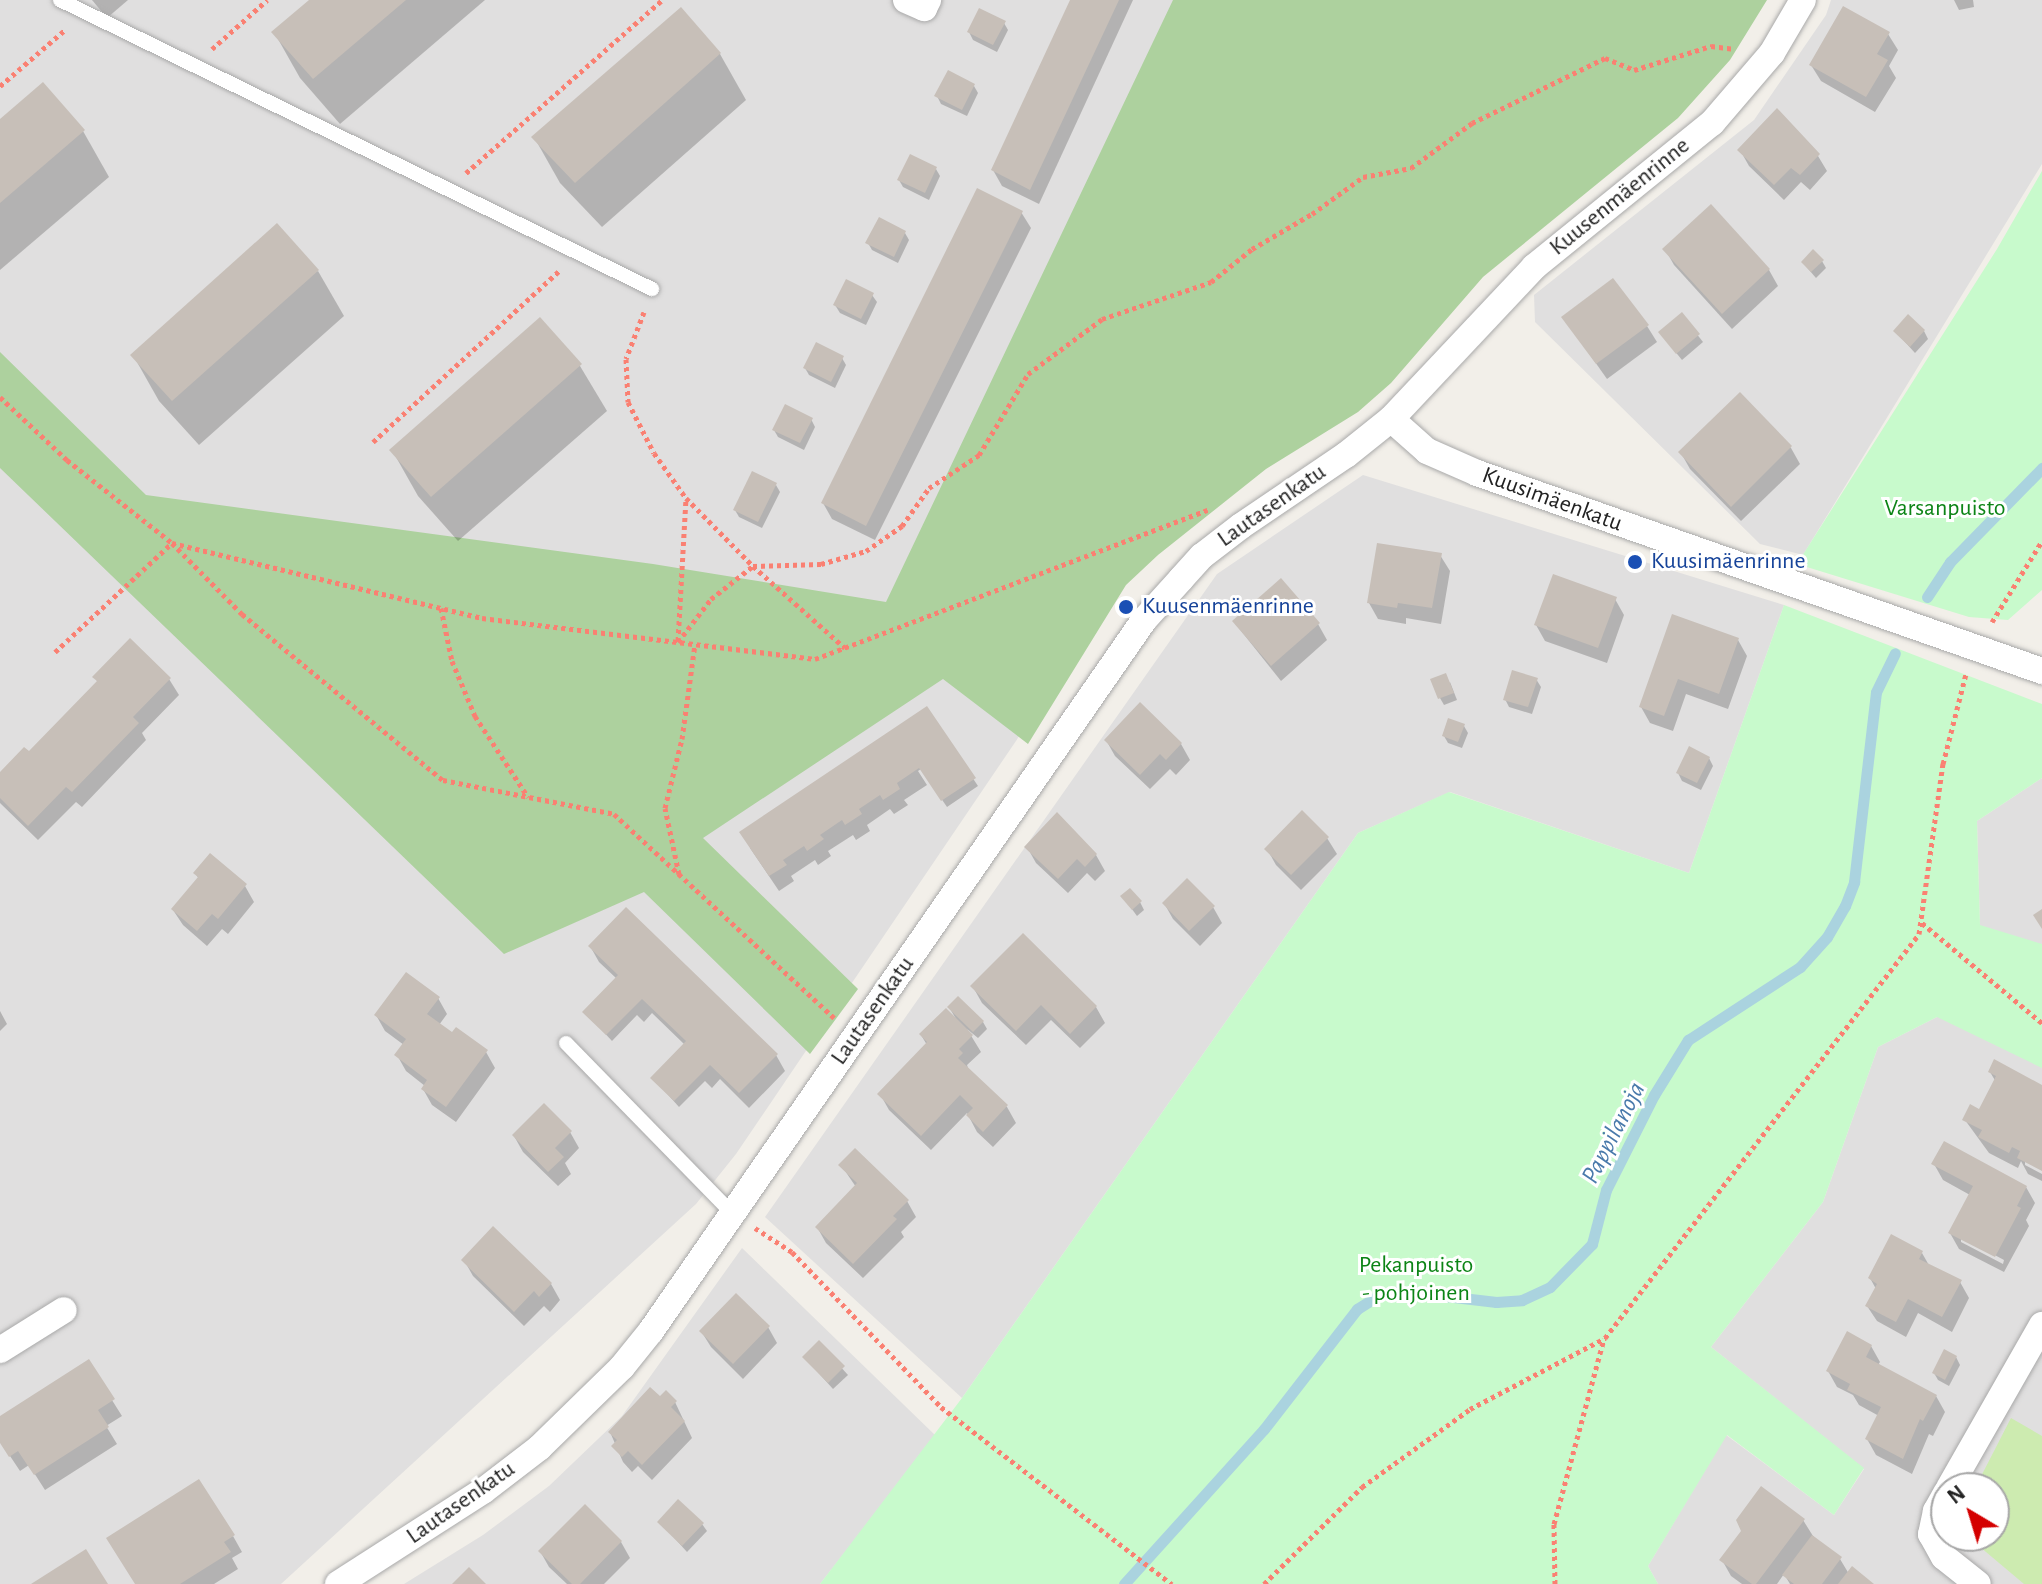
<!DOCTYPE html>
<html>
<head>
<meta charset="utf-8">
<style>
  body { margin:0 }
  #map { position:relative; width:2042px; height:1584px; overflow:hidden; background:#f2efe9; font-family:"Alegreya Sans",sans-serif }
  div>[style] { position:absolute }
  [style*='--x'] { left:calc(var(--x)*1px); top:calc(var(--y)*1px); width:calc(var(--w)*1px); rotate:calc(var(--a)*1deg) }
  .residential>* { inset:0; background:#e0dfdf }
  .grass>* { inset:0; background:#cdebb0 }
  .forest>* { inset:0; background:#add19e }
  .park>* { inset:0; background:#c8facc }
  .shadow>* { inset:0; background:#0003 }
  .stream>* { height:11px; margin:-5.5px; padding:0 5.5px; transform-origin:5.5px; border-radius:5.5px; background:#aad3df }
  .building>* { inset:0; background:#c7bfb8 }
  .path>* { height:5px; margin-top:-2.5px; transform-origin:0; background:repeating-linear-gradient(90deg,#fa8072 0 4px,transparent 0 8px) }
  .roads { filter:drop-shadow(0 0 2px #a9a9a9) drop-shadow(0 0 2px #a9a9a9) }
  .lane>* { height:14px; margin:-7px; padding:0 7px; transform-origin:7px; border-radius:7px; background:#fff }
  .street>* { height:26px; margin:-13px; padding:0 13px; transform-origin:13px; border-radius:13px; background:#fff }
  .dots>* { width:22px; height:22px; translate:-50% -50%; box-sizing:border-box; border:4px solid #fff; border-radius:50% }
  span { translate:-50% -50%; white-space:nowrap; text-align:center; line-height:1.15; -webkit-text-stroke:6px #fff; paint-order:stroke }
  .street-label { font-size:24px; color:#222 }
  .park-label { font-size:24px; color:#0c8416 }
  .transit-label { font-size:24px; color:#164399 }
  .left { translate:0 -50%; text-align:left }
  .water-label { font-size:26px; color:#4a7aab; font-style:italic }
  .north { position:absolute; left:1930px; top:1472px; width:80px; height:80px; box-sizing:border-box; background:#fff; border:2px solid #a7a7a7; border-radius:50%; rotate:322deg; font-size:22px; font-weight:700; line-height:32px; text-align:center; color:#222 }
  .north::after { content:''; display:block; margin:auto; width:28px; height:36px; background:#d40000; clip-path:polygon(50% 0,100% 100%,50% 72%,0 100%) }
</style>
</head>
<body>
<div id="map">
  <div class="residential">
    <div style="clip-path:polygon(0 0,1745px 0,1144px 552px,736px 1154px,696px 1204px,281px 1584px,0 1584px)"></div>
    <div style="clip-path:polygon(1831px 0,2042px 0,2042px 164px,1803px 555px,1760px 544px,1535px 322px,1534px 295px,1754px 120px,1826px 15px)"></div>
    <div style="clip-path:polygon(1363px 475px,1784px 605px,1689px 873px,1450px 792px,1358px 833px,962px 1398px,765px 1217px,1217px 574px)"></div>
    <div style="clip-path:polygon(evenodd,2042px 778px,2042px 1584px,1658px 1584px,1648px 1566px,1726px 1435px,1834px 1515px,1864px 1469px,1711px 1347px,1823px 1202px,1878px 1047px,1937px 1017px,1980px 925px,1977px 821px,2042px 778px,1946px 1488px,1994px 1488px,1994px 1536px,1946px 1536px,1946px 1488px)"></div>
    <div style="clip-path:polygon(742px 1248px,936px 1436px,820px 1584px,404px 1584px,483px 1535px,549px 1486px,622px 1416px)"></div>
  </div>
  <div class="grass">
    <div style="clip-path:polygon(2011px 1418px,2042px 1436px,2042px 1584px,2024px 1584px,1967px 1536px,1994px 1536px,1994px 1488px,1975px 1488px)"></div>
  </div>
  <div class="forest">
    <div style="clip-path:polygon(1173px 0,1767px 0,1730px 60px,1678px 118px,1483px 277px,1391px 383px,1358px 412px,1266px 469px,1158px 555px,1126px 585px,1028px 744px,943px 679px,703px 838px,858px 989px,810px 1054px,644px 892px,504px 954px,0 468px,0 352px,146px 495px,653px 564px,886px 602px)"></div>
  </div>
  <div class="park">
    <div style="clip-path:polygon(2042px 171px,2042px 590px,2008px 620px,1969px 617px,1797px 564px,1997px 249px)"></div>
    <div style="clip-path:polygon(1784px 605px,2042px 704px,2042px 778px,1977px 821px,1980px 925px,2042px 944px,2042px 1068px,1937px 1017px,1878px 1047px,1823px 1202px,1711px 1347px,1864px 1468px,1834px 1515px,1727px 1435px,1648px 1566px,1658px 1584px,820px 1584px,962px 1398px,1358px 833px,1449px 792px,1689px 873px)"></div>
  </div>
  <div class="shadow">
    <div style="clip-path:polygon(92px 0,128px 0,107px 18px)"></div>
    <div style="clip-path:polygon(312px 0,485px 0,340px 124px,300px 78px,274px 32px)"></div>
    <div style="clip-path:polygon(1072px 0,1133px 0,1039px 204px,1002px 186px,993px 170px)"></div>
    <div style="clip-path:polygon(1954px 0,1973px 0,1974px 7px,1959px 10px)"></div>
    <div style="clip-path:polygon(681px 10px,720px 54px,746px 100px,602px 227px,560px 183px,534px 137px)"></div>
    <div style="clip-path:polygon(1004px 23px,1008px 30px,997px 52px,973px 40px,969px 32px)"></div>
    <div style="clip-path:polygon(1888px 34px,1898px 50px,1889px 66px,1896px 78px,1875px 112px,1821px 81px,1811px 65px)"></div>
    <div style="clip-path:polygon(974px 86px,978px 93px,967px 116px,941px 104px,937px 96px)"></div>
    <div style="clip-path:polygon(0 122px,83px 131px,109px 177px,0 270px)"></div>
    <div style="clip-path:polygon(1740px 150px,1818px 156px,1827px 171px,1810px 190px,1801px 182px,1784px 200px,1749px 166px)"></div>
    <div style="clip-path:polygon(936px 169px,940px 176px,929px 200px,903px 187px,899px 180px)"></div>
    <div style="clip-path:polygon(1711px 207px,1769px 270px,1778px 286px,1732px 329px,1674px 265px,1665px 249px)"></div>
    <div style="clip-path:polygon(1021px 212px,1031px 228px,875px 540px,832px 519px,823px 503px)"></div>
    <div style="clip-path:polygon(905px 233px,909px 240px,898px 263px,872px 250px,868px 243px)"></div>
    <div style="clip-path:polygon(1822px 261px,1826px 268px,1816px 278px,1803px 263px)"></div>
    <div style="clip-path:polygon(318px 271px,344px 316px,199px 445px,159px 401px,133px 355px)"></div>
    <div style="clip-path:polygon(872px 295px,877px 302px,866px 325px,840px 313px,835px 305px)"></div>
    <div style="clip-path:polygon(1682px 315px,1703px 342px,1682px 360px,1660px 333px)"></div>
    <div style="clip-path:polygon(1564px 318px,1647px 326px,1657px 342px,1607px 379px)"></div>
    <div style="clip-path:polygon(539px 320px,580px 366px,607px 411px,458px 541px,418px 496px,392px 450px)"></div>
    <div style="clip-path:polygon(1895px 331px,1924px 331px,1928px 339px,1915px 353px)"></div>
    <div style="clip-path:polygon(842px 358px,846px 365px,835px 388px,809px 375px,805px 368px)"></div>
    <div style="clip-path:polygon(1740px 395px,1791px 448px,1800px 464px,1741px 521px,1690px 469px,1681px 453px)"></div>
    <div style="clip-path:polygon(811px 419px,815px 427px,804px 450px,778px 437px,774px 430px)"></div>
    <div style="clip-path:polygon(776px 485px,780px 492px,762px 528px,739px 517px,735px 510px)"></div>
    <div style="clip-path:polygon(1440px 555px,1450px 571px,1441px 624px,1406px 618px,1406px 624px,1378px 619px,1369px 603px)"></div>
    <div style="clip-path:polygon(1615px 599px,1624px 615px,1607px 663px,1545px 641px,1536px 625px)"></div>
    <div style="clip-path:polygon(1673px 617px,1738px 640px,1747px 656px,1728px 709px,1686px 694px,1673px 731px,1650px 723px,1641px 707px)"></div>
    <div style="clip-path:polygon(1234px 622px,1318px 624px,1327px 640px,1281px 681px)"></div>
    <div style="clip-path:polygon(95px 677px,169px 679px,179px 695px,142px 733px,146px 740px,82px 807px,76px 802px,38px 840px,0 803px,0 775px,29px 754px,98px 683px)"></div>
    <div style="clip-path:polygon(1536px 679px,1541px 687px,1532px 714px,1509px 707px,1505px 699px)"></div>
    <div style="clip-path:polygon(1450px 682px,1457px 700px,1444px 705px,1440px 698px)"></div>
    <div style="clip-path:polygon(1140px 705px,1181px 744px,1190px 760px,1176px 775px,1170px 769px,1150px 789px,1115px 756px,1106px 740px)"></div>
    <div style="clip-path:polygon(927px 709px,978px 786px,947px 807px,921px 769px,918px 771px,927px 785px,904px 800px,908px 805px,894px 814px,890px 809px,867px 825px,870px 831px,856px 840px,853px 835px,828px 851px,831px 856px,818px 865px,815px 860px,791px 876px,794px 881px,779px 891px,750px 848px)"></div>
    <div style="clip-path:polygon(1464px 726px,1468px 733px,1462px 748px,1448px 743px,1444px 736px)"></div>
    <div style="clip-path:polygon(1709px 758px,1713px 766px,1701px 790px,1682px 781px,1678px 773px)"></div>
    <div style="clip-path:polygon(1327px 838px,1337px 854px,1301px 890px,1276px 865px,1267px 849px)"></div>
    <div style="clip-path:polygon(1027px 847px,1096px 855px,1105px 871px,1095px 881px,1087px 873px,1068px 893px,1036px 863px)"></div>
    <div style="clip-path:polygon(195px 873px,245px 886px,254px 902px,228px 934px,222px 929px,207px 946px,183px 925px,173px 910px,199px 879px)"></div>
    <div style="clip-path:polygon(1123px 897px,1140px 902px,1144px 910px,1137px 916px)"></div>
    <div style="clip-path:polygon(1164px 903px,1213px 907px,1222px 923px,1200px 946px,1173px 919px)"></div>
    <div style="clip-path:polygon(590px 946px,776px 1055px,785px 1071px,749px 1108px,720px 1079px,712px 1088px,705px 1081px,679px 1107px,653px 1078px,685px 1045px,652px 1013px,644px 1022px,637px 1015px,612px 1041px,585px 1012px,617px 979px,599px 962px)"></div>
    <div style="clip-path:polygon(973px 987px,1096px 1007px,1105px 1023px,1080px 1048px,1051px 1020px,1026px 1045px,982px 1003px)"></div>
    <div style="clip-path:polygon(438px 998px,447px 1014px,439px 1025px,486px 1052px,495px 1068px,456px 1122px,432px 1105px,423px 1089px,425px 1086px,406px 1071px,397px 1055px,404px 1045px,385px 1031px,376px 1015px)"></div>
    <div style="clip-path:polygon(949px 1007px,983px 1022px,987px 1029px,978px 1038px,967px 1029px,981px 1052px,967px 1065px,969px 1071px,1007px 1107px,1016px 1123px,993px 1147px,977px 1132px,967px 1113px,931px 1150px,889px 1110px,880px 1094px,927px 1045px,921px 1035px,956px 1019px)"></div>
    <div style="clip-path:polygon(0 1011px,7px 1024px,0 1031px)"></div>
    <div style="clip-path:polygon(1990px 1072px,2042px 1087px,2042px 1169px,2025px 1160px,2025px 1165px,2042px 1174px,2042px 1181px,2028px 1174px,2021px 1161px,2018px 1168px,1989px 1153px,1965px 1120px,1980px 1111px,1996px 1082px)"></div>
    <div style="clip-path:polygon(570px 1132px,579px 1148px,565px 1163px,571px 1174px,558px 1186px,523px 1152px,514px 1136px)"></div>
    <div style="clip-path:polygon(evenodd,1934px 1164px,2026px 1187px,2035px 1203px,2026px 1220px,2029px 1226px,2004px 1272px,1959px 1249px,1950px 1233px,1970px 1195px,1943px 1180px,1934px 1164px,1961px 1237px,2004px 1260px,2003px 1264px,1961px 1242px,1961px 1237px)"></div>
    <div style="clip-path:polygon(841px 1165px,907px 1201px,916px 1217px,901px 1232px,904px 1237px,863px 1278px,826px 1243px,817px 1227px,856px 1187px)"></div>
    <div style="clip-path:polygon(493px 1229px,551px 1284px,560px 1300px,550px 1312px,544px 1306px,524px 1326px,473px 1276px,464px 1260px)"></div>
    <div style="clip-path:polygon(1922px 1253px,1930px 1267px,1960px 1282px,1969px 1298px,1952px 1332px,1918px 1313px,1906px 1337px,1877px 1321px,1867px 1306px,1876px 1289px,1870px 1278px)"></div>
    <div style="clip-path:polygon(768px 1327px,777px 1343px,743px 1379px,711px 1347px,701px 1331px)"></div>
    <div style="clip-path:polygon(819px 1343px,848px 1375px,833px 1389px,804px 1357px)"></div>
    <div style="clip-path:polygon(1871px 1346px,1880px 1362px,1878px 1365px,1936px 1396px,1945px 1412px,1933px 1436px,1929px 1434px,1912px 1474px,1876px 1455px,1867px 1439px,1879px 1416px,1859px 1405px,1853px 1395px,1837px 1387px,1828px 1371px)"></div>
    <div style="clip-path:polygon(1956px 1357px,1960px 1365px,1949px 1386px,1938px 1380px,1934px 1373px)"></div>
    <div style="clip-path:polygon(88px 1362px,122px 1416px,106px 1426px,117px 1444px,45px 1490px,29px 1465px,20px 1471px,0 1441px,0 1418px)"></div>
    <div style="clip-path:polygon(660px 1399px,675px 1402px,692px 1438px,652px 1480px,638px 1466px,632px 1472px,623px 1462px,610px 1432px)"></div>
    <div style="clip-path:polygon(585px 1506px,621px 1542px,630px 1558px,604px 1584px,567px 1584px,549px 1567px,540px 1551px)"></div>
    <div style="clip-path:polygon(1803px 1520px,1813px 1536px,1840px 1559px,1849px 1574px,1871px 1584px,1790px 1584px,1784px 1574px,1777px 1584px,1742px 1584px,1731px 1576px,1722px 1560px)"></div>
    <div style="clip-path:polygon(660px 1522px,702px 1524px,707px 1531px,687px 1552px)"></div>
    <div style="clip-path:polygon(233px 1536px,242px 1552px,232px 1558px,238px 1569px,214px 1584px,136px 1584px)"></div>
  </div>
  <div class="stream">
    <div style="--x:1927;--y:597;--w:42;--a:-56.7"></div>
    <div style="--x:1950;--y:562;--w:132;--a:-45.6"></div>
    <div style="--x:1124;--y:1584;--w:209;--a:-47.9"></div>
    <div style="--x:1264;--y:1429;--w:152;--a:-52.2"></div>
    <div style="--x:1357;--y:1309;--w:28;--a:-32"></div>
    <div style="--x:1381;--y:1294;--w:21;--a:-8"></div>
    <div style="--x:1402;--y:1291;--w:95;--a:6.7"></div>
    <div style="--x:1496;--y:1302;--w:26;--a:-4"></div>
    <div style="--x:1522;--y:1300;--w:31;--a:-25"></div>
    <div style="--x:1550;--y:1287;--w:60;--a:-45.7"></div>
    <div style="--x:1592;--y:1244;--w:56;--a:-75.5"></div>
    <div style="--x:1606;--y:1190;--w:106;--a:-63.2"></div>
    <div style="--x:1654;--y:1095;--w:65;--a:-58.3"></div>
    <div style="--x:1688;--y:1040;--w:134;--a:-33.1"></div>
    <div style="--x:1800;--y:967;--w:40;--a:-48"></div>
    <div style="--x:1827;--y:937;--w:36;--a:-60"></div>
    <div style="--x:1845;--y:906;--w:26;--a:-69"></div>
    <div style="--x:1854;--y:882;--w:191;--a:-83.4"></div>
    <div style="--x:1876;--y:692;--w:43;--a:-64"></div>
  </div>
  <div class="building">
    <div style="clip-path:polygon(309px 0,406px 0,313px 79px,271px 32px)"></div>
    <div style="clip-path:polygon(1070px 0,1119px 0,1030px 190px,991px 170px)"></div>
    <div style="clip-path:polygon(1843px 6px,1890px 32px,1877px 54px,1888px 60px,1866px 97px,1809px 65px)"></div>
    <div style="clip-path:polygon(681px 7px,721px 53px,575px 183px,531px 137px)"></div>
    <div style="clip-path:polygon(979px 8px,1006px 21px,993px 45px,967px 32px)"></div>
    <div style="clip-path:polygon(948px 70px,975px 84px,962px 110px,934px 96px)"></div>
    <div style="clip-path:polygon(43px 82px,85px 130px,0 203px,0 119px)"></div>
    <div style="clip-path:polygon(1777px 108px,1820px 154px,1800px 175px,1791px 168px,1774px 185px,1737px 150px)"></div>
    <div style="clip-path:polygon(910px 154px,937px 167px,925px 193px,897px 180px)"></div>
    <div style="clip-path:polygon(977px 188px,1023px 211px,866px 526px,821px 503px)"></div>
    <div style="clip-path:polygon(1711px 204px,1770px 269px,1722px 314px,1662px 249px)"></div>
    <div style="clip-path:polygon(879px 217px,906px 231px,894px 257px,865px 243px)"></div>
    <div style="clip-path:polygon(277px 223px,319px 270px,172px 401px,130px 355px)"></div>
    <div style="clip-path:polygon(1813px 249px,1824px 260px,1811px 272px,1801px 262px)"></div>
    <div style="clip-path:polygon(1613px 278px,1649px 325px,1596px 364px,1561px 317px)"></div>
    <div style="clip-path:polygon(846px 279px,874px 293px,861px 319px,833px 305px)"></div>
    <div style="clip-path:polygon(1682px 312px,1700px 334px,1676px 354px,1658px 332px)"></div>
    <div style="clip-path:polygon(1908px 314px,1925px 330px,1910px 347px,1893px 331px)"></div>
    <div style="clip-path:polygon(540px 317px,582px 364px,431px 497px,389px 450px)"></div>
    <div style="clip-path:polygon(816px 342px,844px 356px,831px 382px,803px 368px)"></div>
    <div style="clip-path:polygon(1740px 392px,1792px 446px,1731px 507px,1678px 452px)"></div>
    <div style="clip-path:polygon(785px 404px,813px 418px,800px 443px,772px 430px)"></div>
    <div style="clip-path:polygon(752px 471px,777px 483px,758px 522px,733px 510px)"></div>
    <div style="clip-path:polygon(1377px 543px,1442px 553px,1432px 608px,1398px 603px,1397px 608px,1367px 603px)"></div>
    <div style="clip-path:polygon(1553px 574px,1617px 597px,1598px 648px,1534px 625px)"></div>
    <div style="clip-path:polygon(1281px 578px,1320px 623px,1271px 666px,1232px 621px)"></div>
    <div style="clip-path:polygon(1672px 614px,1739px 638px,1719px 694px,1678px 679px,1664px 716px,1639px 707px)"></div>
    <div style="clip-path:polygon(130px 638px,171px 678px,133px 717px,139px 723px,72px 792px,66px 787px,28px 826px,0 798px,0 772px,24px 747px,29px 751px,97px 681px,92px 677px)"></div>
    <div style="clip-path:polygon(1512px 670px,1538px 678px,1528px 707px,1503px 700px)"></div>
    <div style="clip-path:polygon(1446px 673px,1454px 693px,1438px 699px,1430px 679px)"></div>
    <div style="clip-path:polygon(1140px 702px,1182px 743px,1166px 760px,1160px 754px,1140px 775px,1104px 740px)"></div>
    <div style="clip-path:polygon(927px 706px,976px 778px,941px 801px,919px 768px,897px 783px,900px 789px,883px 800px,880px 795px,859px 809px,862px 814px,845px 825px,842px 820px,820px 835px,824px 839px,807px 851px,804px 846px,783px 860px,787px 865px,769px 876px,739px 832px)"></div>
    <div style="clip-path:polygon(1448px 718px,1465px 724px,1458px 742px,1442px 736px)"></div>
    <div style="clip-path:polygon(1689px 746px,1710px 757px,1697px 783px,1676px 773px)"></div>
    <div style="clip-path:polygon(1302px 810px,1329px 837px,1291px 875px,1264px 849px)"></div>
    <div style="clip-path:polygon(1057px 812px,1097px 854px,1085px 867px,1077px 859px,1058px 879px,1024px 847px)"></div>
    <div style="clip-path:polygon(210px 853px,247px 884px,218px 919px,212px 914px,197px 931px,171px 909px,198px 877px,193px 873px)"></div>
    <div style="clip-path:polygon(1187px 878px,1215px 906px,1189px 931px,1162px 903px)"></div>
    <div style="clip-path:polygon(1130px 888px,1142px 901px,1132px 910px,1120px 896px)"></div>
    <div style="clip-path:polygon(626px 907px,778px 1054px,739px 1093px,710px 1065px,674px 1101px,650px 1078px,686px 1041px,642px 999px,606px 1035px,582px 1012px,618px 975px,588px 946px)"></div>
    <div style="clip-path:polygon(2042px 909px,2042px 929px,2033px 915px)"></div>
    <div style="clip-path:polygon(1023px 933px,1097px 1006px,1070px 1034px,1041px 1005px,1016px 1031px,970px 986px)"></div>
    <div style="clip-path:polygon(406px 972px,440px 997px,427px 1014px,452px 1032px,456px 1027px,488px 1050px,446px 1107px,421px 1089px,427px 1080px,394px 1055px,406px 1039px,374px 1015px)"></div>
    <div style="clip-path:polygon(958px 996px,984px 1021px,973px 1032px,947px 1007px)"></div>
    <div style="clip-path:polygon(946px 1008px,973px 1035px,959px 1049px,963px 1053px,958px 1058px,1008px 1105px,983px 1132px,966px 1115px,973px 1108px,960px 1095px,921px 1136px,877px 1094px,927px 1042px,919px 1034px)"></div>
    <div style="clip-path:polygon(1994px 1059px,2042px 1085px,2042px 1171px,2017px 1158px,2020px 1151px,2012px 1147px,2009px 1153px,1978px 1137px,1982px 1130px,1962px 1120px,1970px 1104px,1979px 1109px,1996px 1076px,1988px 1072px)"></div>
    <div style="clip-path:polygon(544px 1103px,572px 1131px,555px 1148px,564px 1157px,548px 1172px,512px 1135px)"></div>
    <div style="clip-path:polygon(1944px 1141px,2027px 1186px,2017px 1206px,2021px 1208px,1995px 1257px,1948px 1233px,1973px 1186px,1931px 1164px)"></div>
    <div style="clip-path:polygon(855px 1148px,909px 1200px,893px 1216px,897px 1219px,853px 1264px,815px 1227px,857px 1183px,838px 1165px)"></div>
    <div style="clip-path:polygon(493px 1226px,552px 1283px,539px 1297px,534px 1291px,514px 1312px,461px 1260px)"></div>
    <div style="clip-path:polygon(1891px 1234px,1923px 1251px,1919px 1259px,1962px 1280px,1942px 1317px,1908px 1299px,1896px 1322px,1865px 1306px,1877px 1284px,1868px 1278px)"></div>
    <div style="clip-path:polygon(736px 1293px,770px 1326px,733px 1364px,699px 1331px)"></div>
    <div style="clip-path:polygon(1847px 1331px,1872px 1345px,1866px 1357px,1937px 1395px,1923px 1421px,1920px 1419px,1903px 1459px,1865px 1439px,1881px 1407px,1847px 1390px,1850px 1384px,1826px 1371px)"></div>
    <div style="clip-path:polygon(819px 1340px,845px 1366px,828px 1383px,802px 1357px)"></div>
    <div style="clip-path:polygon(1944px 1349px,1957px 1356px,1945px 1380px,1932px 1373px)"></div>
    <div style="clip-path:polygon(89px 1359px,115px 1399px,98px 1410px,109px 1427px,34px 1475px,18px 1451px,9px 1457px,0 1443px,0 1416px)"></div>
    <div style="clip-path:polygon(650px 1387px,660px 1396px,666px 1390px,677px 1401px,671px 1407px,685px 1421px,642px 1465px,628px 1451px,622px 1457px,611px 1446px,617px 1440px,608px 1432px)"></div>
    <div style="clip-path:polygon(199px 1479px,235px 1535px,224px 1542px,231px 1552px,180px 1584px,135px 1584px,106px 1538px)"></div>
    <div style="clip-path:polygon(1761px 1486px,1805px 1519px,1756px 1584px,1752px 1584px,1719px 1560px,1741px 1531px,1736px 1520px)"></div>
    <div style="clip-path:polygon(678px 1499px,704px 1523px,682px 1546px,657px 1522px)"></div>
    <div style="clip-path:polygon(585px 1504px,622px 1541px,580px 1584px,572px 1584px,538px 1551px)"></div>
    <div style="clip-path:polygon(1812px 1535px,1842px 1557px,1822px 1584px,1794px 1584px,1782px 1575px)"></div>
    <div style="clip-path:polygon(86px 1549px,108px 1584px,31px 1584px)"></div>
    <div style="clip-path:polygon(1852px 1566px,1874px 1584px,1838px 1584px)"></div>
    <div style="clip-path:polygon(469px 1567px,486px 1584px,452px 1584px)"></div>
  </div>
  <div class="path">
    <div style="--x:212;--y:49;--w:74;--a:-41.7"></div>
    <div style="--x:0;--y:86;--w:87;--a:-40.8"></div>
    <div style="--x:466;--y:173;--w:261;--a:-41.4"></div>
    <div style="--x:644;--y:312;--w:50;--a:111"></div>
    <div style="--x:626;--y:359;--w:43;--a:87.3"></div>
    <div style="--x:628;--y:402;--w:57;--a:63"></div>
    <div style="--x:654;--y:453;--w:55;--a:54.6"></div>
    <div style="--x:686;--y:498;--w:95;--a:45.4"></div>
    <div style="--x:753;--y:566;--w:68;--a:-1.7"></div>
    <div style="--x:821;--y:564;--w:47;--a:-16.1"></div>
    <div style="--x:866;--y:551;--w:44;--a:-34.8"></div>
    <div style="--x:902;--y:526;--w:47;--a:-54.6"></div>
    <div style="--x:929;--y:488;--w:60;--a:-33.4"></div>
    <div style="--x:979;--y:455;--w:95;--a:-58.8"></div>
    <div style="--x:1028;--y:374;--w:92;--a:-36.6"></div>
    <div style="--x:1102;--y:319;--w:115;--a:-18.7"></div>
    <div style="--x:1211;--y:282;--w:53;--a:-38.8"></div>
    <div style="--x:1252;--y:249;--w:69;--a:-30.3"></div>
    <div style="--x:1312;--y:214;--w:63;--a:-36"></div>
    <div style="--x:1363;--y:177;--w:49;--a:-10.6"></div>
    <div style="--x:1411;--y:168;--w:76;--a:-36.4"></div>
    <div style="--x:1472;--y:123;--w:148;--a:-26"></div>
    <div style="--x:1605;--y:58;--w:31;--a:22"></div>
    <div style="--x:1634;--y:70;--w:81;--a:-17.3"></div>
    <div style="--x:1711;--y:46;--w:24;--a:7"></div>
    <div style="--x:0;--y:397;--w:92;--a:43.2"></div>
    <div style="--x:67;--y:460;--w:134;--a:38.3"></div>
    <div style="--x:172;--y:543;--w:100;--a:45.4"></div>
    <div style="--x:242;--y:614;--w:261;--a:39.6"></div>
    <div style="--x:443;--y:780;--w:174;--a:11.2"></div>
    <div style="--x:614;--y:814;--w:300;--a:42.8"></div>
    <div style="--x:373;--y:442;--w:254;--a:-42.6"></div>
    <div style="--x:172;--y:543;--w:319;--a:13.6"></div>
    <div style="--x:482;--y:618;--w:336;--a:7"></div>
    <div style="--x:815;--y:659;--w:420;--a:-20.8"></div>
    <div style="--x:441;--y:608;--w:54;--a:78.3"></div>
    <div style="--x:452;--y:661;--w:60;--a:67.3"></div>
    <div style="--x:475;--y:716;--w:97;--a:56.8"></div>
    <div style="--x:1992;--y:622;--w:95;--a:-58.3"></div>
    <div style="--x:678;--y:641;--w:142;--a:-86.8"></div>
    <div style="--x:678;--y:642;--w:54;--a:-52.5"></div>
    <div style="--x:711;--y:599;--w:53;--a:-38.2"></div>
    <div style="--x:753;--y:566;--w:123;--a:41.7"></div>
    <div style="--x:55;--y:652;--w:160;--a:-43"></div>
    <div style="--x:679;--y:874;--w:67;--a:-102"></div>
    <div style="--x:665;--y:808;--w:71;--a:-76.2"></div>
    <div style="--x:682;--y:739;--w:96;--a:-82.2"></div>
    <div style="--x:1922;--y:923;--w:156;--a:39.8"></div>
    <div style="--x:755;--y:1228;--w:44;--a:33"></div>
    <div style="--x:792;--y:1252;--w:215;--a:46.1"></div>
    <div style="--x:941;--y:1407;--w:291;--a:37.5"></div>
    <div style="--x:1264;--y:1584;--w:138;--a:-44.7"></div>
    <div style="--x:1362;--y:1487;--w:133;--a:-35.8"></div>
    <div style="--x:1470;--y:1409;--w:153;--a:-27.7"></div>
    <div style="--x:1605;--y:1338;--w:512;--a:-52.14"></div>
    <div style="--x:1919;--y:934;--w:172;--a:-82"></div>
    <div style="--x:1943;--y:764;--w:93;--a:-75.7"></div>
    <div style="--x:1555;--y:1584;--w:60;--a:-91"></div>
    <div style="--x:1554;--y:1524;--w:192;--a:-74.9"></div>
  </div>
  <div class="roads">
    <div class="lane">
      <div style="--x:60;--y:0;--w:659;--a:26.02"></div>
      <div style="--x:566;--y:1043;--w:236;--a:45.7"></div>
    </div>
    <div class="street">
      <div style="--x:906;--y:0;--w:20;--a:24"></div>
      <div style="--x:924;--y:8;--w:9;--a:-63"></div>
      <div style="--x:1391;--y:419;--w:48;--a:41.6"></div>
      <div style="--x:1427;--y:451;--w:55;--a:23.7"></div>
      <div style="--x:1477;--y:473;--w:599;--a:19.31"></div>
      <div style="--x:0;--y:1350;--w:75;--a:-32"></div>
      <div style="--x:1949;--y:1488;--w:188;--a:-60.3"></div>
      <div style="--x:1946;--y:1493;--w:21;--a:119"></div>
      <div style="--x:1936;--y:1511;--w:24;--a:102"></div>
      <div style="--x:1931;--y:1534;--w:26;--a:61"></div>
      <div style="--x:1944;--y:1557;--w:43;--a:38.5"></div>
      <div style="--x:338;--y:1584;--w:172;--a:-32.7"></div>
      <div style="--x:483;--y:1491;--w:71;--a:-37.5"></div>
      <div style="--x:539;--y:1448;--w:116;--a:-44.3"></div>
      <div style="--x:622;--y:1367;--w:46;--a:-51.1"></div>
      <div style="--x:651;--y:1331;--w:865;--a:-55.26"></div>
      <div style="--x:1144;--y:620;--w:55;--a:-47.9"></div>
      <div style="--x:1181;--y:579;--w:31;--a:-48"></div>
      <div style="--x:1202;--y:556;--w:49;--a:-37.6"></div>
      <div style="--x:1241;--y:526;--w:127;--a:-34.1"></div>
      <div style="--x:1346;--y:455;--w:58;--a:-38.7"></div>
      <div style="--x:1391;--y:419;--w:209;--a:-46.7"></div>
      <div style="--x:1534;--y:267;--w:229;--a:-39"></div>
      <div style="--x:1712;--y:123;--w:92;--a:-49.4"></div>
      <div style="--x:1772;--y:53;--w:61;--a:-59.7"></div>
    </div>
  </div>
  <div class="dots">
    <div style="left:1635px;top:562px;background:#1a4fb4"></div>
    <div style="left:1126px;top:607px;background:#1a4fb4"></div>
  </div>
  <div class="street-label">
    <span style="left:1620px;top:197px;rotate:-39deg">Kuusenmäenrinne</span>
    <span style="left:1552px;top:500px;rotate:20deg">Kuusimäenkatu</span>
    <span style="left:1272px;top:506px;rotate:-35deg">Lautasenkatu</span>
    <span style="left:873px;top:1011px;rotate:-55deg">Lautasenkatu</span>
    <span style="left:461px;top:1503px;rotate:-35deg">Lautasenkatu</span>
  </div>
  <div class="park-label">
    <span style="left:1945px;top:509px">Varsanpuisto</span>
    <span style="left:1416px;top:1280px">Pekanpuisto<br>- pohjoinen</span>
  </div>
  <div class="transit-label">
    <span class="left" style="left:1651px;top:562px">Kuusimäenrinne</span>
    <span class="left" style="left:1142px;top:607px">Kuusenmäenrinne</span>
  </div>
  <div class="water-label">
    <span style="left:1614px;top:1133px;rotate:-63deg">Pappilanoja</span>
  </div>
  <div class="north">N</div>
</div>
</body>
</html>
